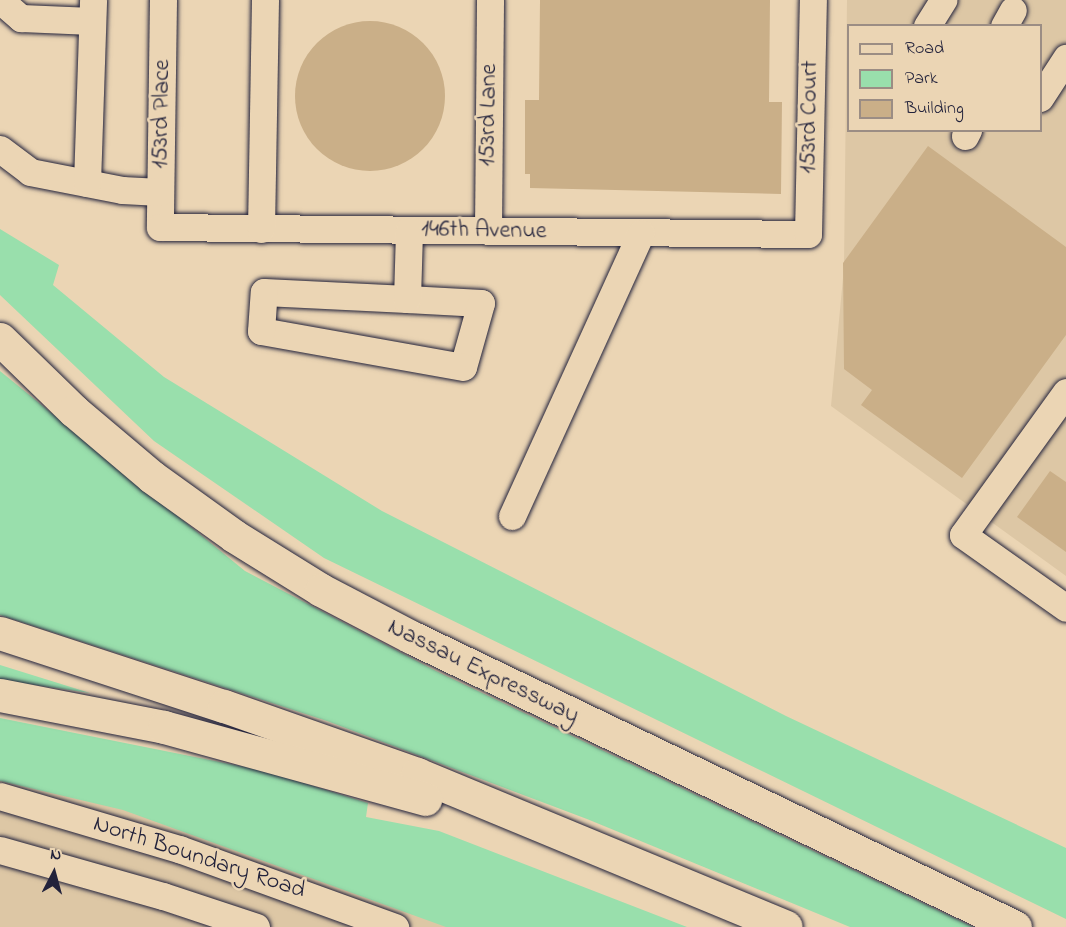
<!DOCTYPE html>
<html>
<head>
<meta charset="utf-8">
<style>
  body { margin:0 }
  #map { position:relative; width:1066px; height:927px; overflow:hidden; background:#ebd5b4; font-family:"Indie Flower",sans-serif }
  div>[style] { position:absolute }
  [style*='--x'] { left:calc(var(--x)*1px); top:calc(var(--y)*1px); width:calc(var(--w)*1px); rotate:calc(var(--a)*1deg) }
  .built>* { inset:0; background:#ddc7a5 }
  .green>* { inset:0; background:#99dfac }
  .building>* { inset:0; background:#caaf88 }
  .round { border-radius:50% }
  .roads { filter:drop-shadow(0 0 2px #22223b) drop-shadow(0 0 2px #22223b) }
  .minor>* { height:27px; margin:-13.5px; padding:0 13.5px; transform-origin:13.5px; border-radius:13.5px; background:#ebd5b4 }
  .highway>* { height:33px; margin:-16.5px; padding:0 16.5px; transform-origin:16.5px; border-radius:16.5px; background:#ebd5b4 }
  span { translate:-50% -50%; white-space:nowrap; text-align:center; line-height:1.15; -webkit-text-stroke:5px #ebd5b4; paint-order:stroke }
  .street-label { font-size:24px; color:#22223b }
  .legend { position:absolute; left:847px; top:24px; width:195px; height:108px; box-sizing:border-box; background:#ebd5b4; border:2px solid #9b8d84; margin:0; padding:8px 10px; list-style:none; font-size:18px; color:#22223b }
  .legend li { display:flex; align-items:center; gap:12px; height:30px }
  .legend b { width:30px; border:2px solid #9b8d84 }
  .north { position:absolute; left:24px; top:843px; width:60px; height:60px; -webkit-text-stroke:4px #ebd5b4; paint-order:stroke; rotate:6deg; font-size:16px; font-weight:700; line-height:24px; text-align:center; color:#22223b }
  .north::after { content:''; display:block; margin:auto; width:21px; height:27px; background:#22223b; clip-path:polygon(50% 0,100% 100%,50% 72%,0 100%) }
</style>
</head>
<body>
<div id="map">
  <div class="built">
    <div style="clip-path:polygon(evenodd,847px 0,1066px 0,1066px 576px,831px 406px,844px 267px,847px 0,848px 26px,1040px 26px,1040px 130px,848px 130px,848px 26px)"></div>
    <div style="clip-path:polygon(0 737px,587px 927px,0 927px)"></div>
  </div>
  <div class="green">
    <div style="clip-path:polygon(0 229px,59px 265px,53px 285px,164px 377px,382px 511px,786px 716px,1066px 848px,1066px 919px,324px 558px,154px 441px,0 295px)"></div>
    <div style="clip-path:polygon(0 371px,245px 571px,436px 671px,973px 927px,850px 927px,587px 819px,327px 721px,0 615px)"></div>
    <div style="clip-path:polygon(0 665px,90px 693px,0 680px)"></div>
    <div style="clip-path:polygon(0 718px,265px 771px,368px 803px,366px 817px,439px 831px,687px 927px,446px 927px,123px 810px,0 781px)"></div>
  </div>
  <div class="building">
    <div style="clip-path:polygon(540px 0,770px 0,769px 102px,782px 102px,781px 194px,530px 188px,530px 174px,525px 174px,525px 100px,539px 100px)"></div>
    <div class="round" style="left:295px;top:21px;width:150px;height:150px"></div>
    <div style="clip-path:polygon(928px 146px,1066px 247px,1066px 335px,962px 478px,861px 405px,872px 390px,844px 369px,843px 263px)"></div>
    <div style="clip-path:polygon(1050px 471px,1066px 482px,1066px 552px,1017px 517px)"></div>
  </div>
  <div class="roads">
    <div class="minor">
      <div style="--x:0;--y:0;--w:28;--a:41"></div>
      <div style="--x:21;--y:18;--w:71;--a:2.4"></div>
      <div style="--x:163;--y:0;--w:227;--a:90.8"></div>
      <div style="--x:160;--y:227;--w:648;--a:0.62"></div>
      <div style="--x:808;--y:234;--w:234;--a:-88.8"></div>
      <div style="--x:927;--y:26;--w:31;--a:-58"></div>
      <div style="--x:1004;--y:26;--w:18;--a:-61"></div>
      <div style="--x:1040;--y:98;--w:48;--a:-57"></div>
      <div style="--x:965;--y:136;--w:7;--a:-63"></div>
      <div style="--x:0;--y:149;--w:38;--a:37"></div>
      <div style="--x:30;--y:172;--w:94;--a:11.1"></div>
      <div style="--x:122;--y:190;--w:38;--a:3"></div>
      <div style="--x:87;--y:183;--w:183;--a:-88.1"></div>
      <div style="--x:261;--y:229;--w:229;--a:-89"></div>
      <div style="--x:488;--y:231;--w:231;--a:-89.5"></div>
      <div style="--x:264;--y:292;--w:143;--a:2.8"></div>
      <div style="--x:407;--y:299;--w:74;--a:3.1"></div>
      <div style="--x:481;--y:303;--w:66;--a:105.7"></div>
      <div style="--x:463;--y:367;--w:205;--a:-169.9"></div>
      <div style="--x:261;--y:331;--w:39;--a:-86"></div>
      <div style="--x:407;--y:299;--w:69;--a:-88.3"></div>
      <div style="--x:1066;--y:392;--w:176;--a:125.8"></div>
      <div style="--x:963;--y:535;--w:126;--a:35.3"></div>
      <div style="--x:512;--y:516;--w:311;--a:-65.5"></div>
      <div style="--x:0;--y:796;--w:187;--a:16.5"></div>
      <div style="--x:179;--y:849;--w:230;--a:19.9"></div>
      <div style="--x:0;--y:850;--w:169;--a:15.8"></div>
      <div style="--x:163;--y:896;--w:98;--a:18.4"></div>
    </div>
    <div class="highway">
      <div style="--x:0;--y:339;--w:103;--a:44.2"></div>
      <div style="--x:74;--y:411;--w:102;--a:40.2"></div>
      <div style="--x:152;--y:477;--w:101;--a:35.7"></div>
      <div style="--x:234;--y:536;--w:102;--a:31.8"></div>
      <div style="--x:321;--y:590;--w:102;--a:27.6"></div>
      <div style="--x:411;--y:637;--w:670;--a:25.65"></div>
      <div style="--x:0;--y:633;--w:236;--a:18.1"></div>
      <div style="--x:224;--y:706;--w:205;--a:19.4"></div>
      <div style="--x:417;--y:774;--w:399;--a:22.5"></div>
      <div style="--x:0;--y:695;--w:167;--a:11"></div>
      <div style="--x:164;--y:727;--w:271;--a:15.4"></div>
    </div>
  </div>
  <div class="street-label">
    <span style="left:162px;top:114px;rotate:-89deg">153rd Place</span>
    <span style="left:489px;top:115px;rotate:-89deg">153rd Lane</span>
    <span style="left:810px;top:117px;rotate:-89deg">153rd Court</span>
    <span style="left:484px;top:231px;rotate:1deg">146th Avenue</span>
    <span style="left:483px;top:672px;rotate:26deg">Nassau Expressway</span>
    <span style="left:199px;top:858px;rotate:18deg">North Boundary Road</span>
  </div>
  <ul class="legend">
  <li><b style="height:8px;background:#ebd5b4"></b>Road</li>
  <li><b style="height:16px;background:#99dfac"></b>Park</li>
  <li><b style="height:16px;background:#caaf88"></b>Building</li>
  </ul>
  <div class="north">N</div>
</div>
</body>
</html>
